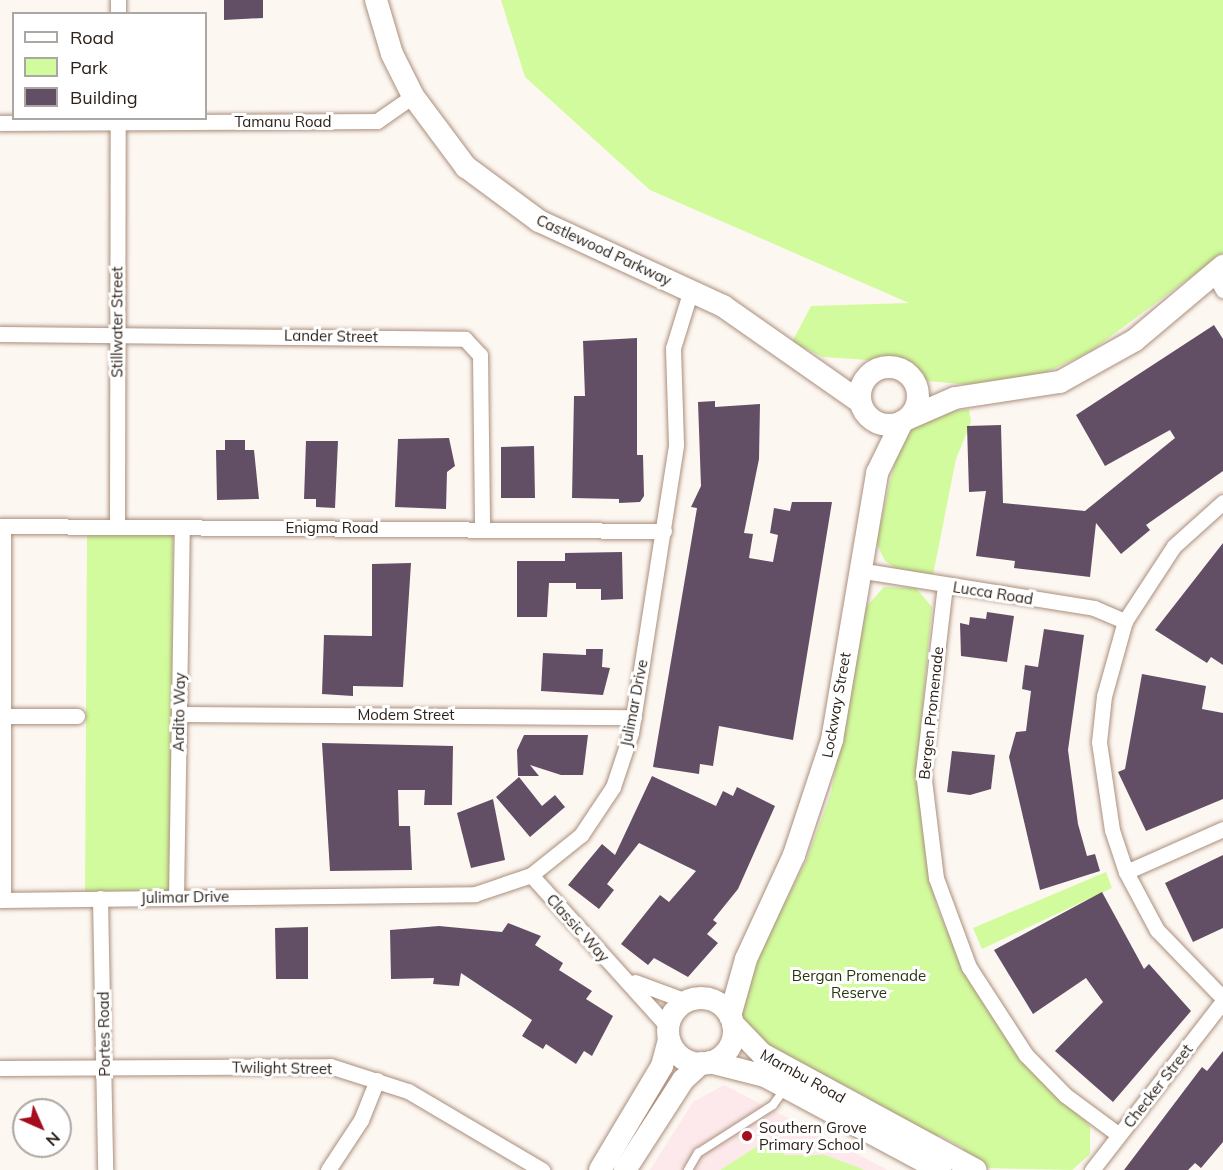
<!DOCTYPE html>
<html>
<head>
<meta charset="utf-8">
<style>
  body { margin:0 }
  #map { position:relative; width:1223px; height:1170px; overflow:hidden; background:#fdf7f2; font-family:Mulish,sans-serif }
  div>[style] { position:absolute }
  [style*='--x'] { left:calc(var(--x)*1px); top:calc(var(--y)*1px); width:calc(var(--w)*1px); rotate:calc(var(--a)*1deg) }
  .education>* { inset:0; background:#fde8eb }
  .green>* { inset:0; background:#d2fb9d }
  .building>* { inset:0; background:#624f65 }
  .roads { filter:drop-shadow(0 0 2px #aa8f7b) drop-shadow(0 0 2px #aa8f7b) }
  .lane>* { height:8px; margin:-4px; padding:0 4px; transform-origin:4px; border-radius:4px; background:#fff }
  .street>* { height:15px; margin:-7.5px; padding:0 7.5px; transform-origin:7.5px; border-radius:7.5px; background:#fff }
  .secondary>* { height:22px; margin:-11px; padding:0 11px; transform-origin:11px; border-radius:11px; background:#fff }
  .secondary>.ring { margin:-11px; padding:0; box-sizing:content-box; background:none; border:22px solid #fff; border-radius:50% }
  .dots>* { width:16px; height:16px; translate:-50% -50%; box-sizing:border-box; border:3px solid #fff; border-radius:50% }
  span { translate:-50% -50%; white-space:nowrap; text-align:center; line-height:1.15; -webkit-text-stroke:6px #fff; paint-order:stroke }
  .street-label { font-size:15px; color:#2d221a }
  .park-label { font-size:15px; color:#283711 }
  .poi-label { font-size:15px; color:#2d221a }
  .left { translate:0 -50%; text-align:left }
  .legend { position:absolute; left:12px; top:12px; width:195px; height:108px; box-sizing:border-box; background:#fff; border:2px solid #aba7a3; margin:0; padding:8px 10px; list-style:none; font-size:18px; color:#2d221a }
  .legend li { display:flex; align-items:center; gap:12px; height:30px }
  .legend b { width:30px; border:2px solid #aba7a3 }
  .north { position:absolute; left:12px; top:1098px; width:60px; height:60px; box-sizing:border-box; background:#fff; border:2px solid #aba7a3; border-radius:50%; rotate:135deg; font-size:16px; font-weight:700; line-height:24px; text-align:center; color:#2d221a }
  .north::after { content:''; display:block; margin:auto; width:21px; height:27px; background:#a50c1d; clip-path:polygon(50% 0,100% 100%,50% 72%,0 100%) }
</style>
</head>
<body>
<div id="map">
  <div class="education">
    <div style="clip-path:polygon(724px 1085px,888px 1170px,650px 1170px,693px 1102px)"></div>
  </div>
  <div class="green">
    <div style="clip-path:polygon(501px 0,1223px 0,1223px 253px,1091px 351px,1041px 375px,982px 386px,928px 381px,899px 362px,823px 357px,792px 342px,811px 306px,909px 303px,650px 190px,525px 77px)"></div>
    <div style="clip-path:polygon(969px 409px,971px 422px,956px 459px,933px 575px,897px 569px,885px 561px,876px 542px,901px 435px,937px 413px)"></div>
    <div style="clip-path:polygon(87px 535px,173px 535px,171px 893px,85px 893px)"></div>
    <div style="clip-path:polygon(884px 587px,916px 588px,932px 607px,916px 776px,936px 905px,967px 976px,1019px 1058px,1090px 1126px,1090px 1154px,1072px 1170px,989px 1168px,963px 1154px,963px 1148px,939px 1135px,934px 1139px,866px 1102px,867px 1097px,842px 1084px,838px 1087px,750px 1037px,738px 1011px,745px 981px,806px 861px,831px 793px,865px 608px)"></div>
    <div style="clip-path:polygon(1106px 872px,1112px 888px,982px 949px,973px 928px)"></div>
    <div style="clip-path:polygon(767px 1140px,785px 1155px,825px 1155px,865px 1170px,720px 1170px)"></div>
  </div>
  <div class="building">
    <div style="clip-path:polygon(224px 0,263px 0,263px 18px,224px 20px)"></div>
    <div style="clip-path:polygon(1214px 325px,1223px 339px,1223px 471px,1146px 525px,1150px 530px,1121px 554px,1096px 523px,1090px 577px,1014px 568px,1015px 561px,976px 556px,986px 491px,969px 492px,967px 426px,1001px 425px,1003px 503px,1085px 511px,1175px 438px,1170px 430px,1105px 466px,1076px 415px)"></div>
    <div style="clip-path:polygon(637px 338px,637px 455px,643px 455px,644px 496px,640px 502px,619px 503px,619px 499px,572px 498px,574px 396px,585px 396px,583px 341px)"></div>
    <div style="clip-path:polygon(715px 401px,715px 407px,760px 404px,759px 459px,744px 533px,753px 534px,749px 558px,773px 562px,778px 535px,770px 533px,774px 508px,790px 511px,792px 502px,832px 502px,793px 740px,719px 726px,713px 766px,700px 764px,699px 774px,653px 767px,697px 508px,691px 507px,701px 486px,698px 402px)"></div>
    <div style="clip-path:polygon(449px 438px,455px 466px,447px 472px,446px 509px,395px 507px,398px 439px)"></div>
    <div style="clip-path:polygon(225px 440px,245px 440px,245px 450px,254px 450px,259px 499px,217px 500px,216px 450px,225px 450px)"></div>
    <div style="clip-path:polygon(306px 441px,338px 441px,335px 508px,316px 507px,316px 499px,304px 499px)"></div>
    <div style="clip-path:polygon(534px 446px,535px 498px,501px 498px,501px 447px)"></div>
    <div style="clip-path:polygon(1223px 543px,1223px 665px,1211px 657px,1207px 663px,1155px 630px)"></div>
    <div style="clip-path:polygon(622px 552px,623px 599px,601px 600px,601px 589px,576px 589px,576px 583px,549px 583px,547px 617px,517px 617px,517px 561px,565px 561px,565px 553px)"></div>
    <div style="clip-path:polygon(411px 563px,403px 687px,353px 686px,353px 696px,322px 694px,324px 635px,372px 636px,372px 564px)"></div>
    <div style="clip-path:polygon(987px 612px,1014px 616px,1007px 662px,961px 656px,960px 623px,969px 625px,970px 617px,986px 619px)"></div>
    <div style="clip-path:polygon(1044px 629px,1084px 635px,1068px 750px,1078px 824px,1087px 856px,1095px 854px,1100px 871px,1040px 890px,1009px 757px,1016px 732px,1026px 731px,1031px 691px,1022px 689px,1025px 665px,1038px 667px)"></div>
    <div style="clip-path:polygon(586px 649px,603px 649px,602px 667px,610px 668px,603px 695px,541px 691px,543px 653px,586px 655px)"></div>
    <div style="clip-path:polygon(1142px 674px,1206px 686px,1202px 709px,1223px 713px,1223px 799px,1146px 831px,1118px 772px,1125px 769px)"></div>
    <div style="clip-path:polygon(524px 735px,588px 735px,583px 775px,561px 775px,530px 765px,539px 776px,518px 776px,517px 750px)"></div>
    <div style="clip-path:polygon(322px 743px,453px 746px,452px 805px,424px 805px,425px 790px,398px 790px,399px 826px,410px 826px,412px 870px,330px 871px)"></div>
    <div style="clip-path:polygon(952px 751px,995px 755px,991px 789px,970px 795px,947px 792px)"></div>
    <div style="clip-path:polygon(652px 776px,716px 806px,723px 791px,733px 796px,737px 787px,775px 806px,738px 889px,713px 920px,717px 923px,707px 934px,718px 943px,688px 977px,654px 958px,648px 965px,621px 944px,660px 895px,669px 902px,696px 871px,639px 843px,607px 884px,614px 890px,599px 909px,568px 885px,602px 844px,615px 855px)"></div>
    <div style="clip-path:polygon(519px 777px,542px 806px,555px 795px,565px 807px,530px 837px,496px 797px)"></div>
    <div style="clip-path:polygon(493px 799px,505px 860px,471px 868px,457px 813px)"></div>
    <div style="clip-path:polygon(1223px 855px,1223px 928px,1193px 942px,1165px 883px)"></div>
    <div style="clip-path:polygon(1102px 892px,1144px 969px,1149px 964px,1191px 1011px,1113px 1102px,1055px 1051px,1103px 1002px,1086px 978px,1033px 1014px,994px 950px)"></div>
    <div style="clip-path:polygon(508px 923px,541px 936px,535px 945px,563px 963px,559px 970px,592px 991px,586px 999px,613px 1016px,592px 1056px,584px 1051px,576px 1064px,546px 1044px,543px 1049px,522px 1036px,532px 1020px,461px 973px,459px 986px,433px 984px,434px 978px,391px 979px,390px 930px,439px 926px,502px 932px)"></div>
    <div style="clip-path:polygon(308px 927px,308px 979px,276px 979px,275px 928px)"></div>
    <div style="clip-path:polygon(1223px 1051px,1223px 1142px,1201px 1168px,1195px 1163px,1188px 1170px,1124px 1170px,1202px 1067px,1207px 1071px)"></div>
  </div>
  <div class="roads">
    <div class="lane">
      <div style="--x:688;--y:1170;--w:20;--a:-60"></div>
      <div style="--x:698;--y:1153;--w:89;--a:-32.6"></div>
      <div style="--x:773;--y:1105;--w:19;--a:-54"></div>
    </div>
    <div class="street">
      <div style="--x:118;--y:14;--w:14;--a:-90"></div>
      <div style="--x:0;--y:123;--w:377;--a:-0.3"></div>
      <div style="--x:377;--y:121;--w:44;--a:-34.8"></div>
      <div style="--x:1213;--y:272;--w:21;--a:61"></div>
      <div style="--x:0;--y:334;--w:465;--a:0.6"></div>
      <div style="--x:465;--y:339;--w:22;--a:47"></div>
      <div style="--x:480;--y:355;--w:174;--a:89.3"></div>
      <div style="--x:1223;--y:502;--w:66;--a:138.1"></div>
      <div style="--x:1174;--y:546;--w:90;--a:123.2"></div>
      <div style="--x:1125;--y:621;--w:78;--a:105.6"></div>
      <div style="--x:1104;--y:696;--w:46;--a:96.2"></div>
      <div style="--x:1099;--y:742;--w:89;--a:81.6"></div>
      <div style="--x:1112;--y:830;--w:44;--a:71.6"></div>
      <div style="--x:1126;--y:872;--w:66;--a:61.9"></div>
      <div style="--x:1157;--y:930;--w:95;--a:45.9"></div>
      <div style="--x:0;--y:526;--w:664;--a:0.43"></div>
      <div style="--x:3;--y:526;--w:374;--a:90"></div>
      <div style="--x:117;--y:526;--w:408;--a:-89.9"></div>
      <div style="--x:858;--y:570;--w:239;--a:9.1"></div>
      <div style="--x:1094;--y:608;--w:34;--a:23"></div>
      <div style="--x:945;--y:585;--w:188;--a:96.7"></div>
      <div style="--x:923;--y:772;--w:107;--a:83"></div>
      <div style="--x:936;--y:878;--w:95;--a:69.7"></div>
      <div style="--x:969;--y:967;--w:105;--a:57.1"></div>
      <div style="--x:1026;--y:1055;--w:56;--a:45.7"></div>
      <div style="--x:1065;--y:1095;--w:67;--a:36.5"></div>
      <div style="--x:179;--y:714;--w:455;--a:0.4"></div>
      <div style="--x:0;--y:716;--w:77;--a:0"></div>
      <div style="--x:1126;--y:872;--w:106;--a:-23.9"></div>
      <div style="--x:531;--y:875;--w:205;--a:48"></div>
      <div style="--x:100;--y:898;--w:272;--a:88.9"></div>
      <div style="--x:176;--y:898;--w:371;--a:-89.1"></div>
      <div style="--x:0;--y:900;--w:475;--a:-0.7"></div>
      <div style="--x:475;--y:894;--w:59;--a:-18.7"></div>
      <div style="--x:531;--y:875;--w:64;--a:-38.7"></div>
      <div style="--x:581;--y:835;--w:58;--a:-56.3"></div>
      <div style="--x:613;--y:787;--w:57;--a:-71.6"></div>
      <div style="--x:631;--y:733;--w:292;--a:-81.1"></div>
      <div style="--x:676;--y:444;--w:96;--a:-91.8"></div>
      <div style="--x:673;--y:348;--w:61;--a:-72.8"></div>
      <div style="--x:635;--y:982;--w:54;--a:20.4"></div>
      <div style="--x:0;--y:1068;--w:330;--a:-0.3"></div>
      <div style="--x:330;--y:1066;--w:82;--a:17.8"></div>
      <div style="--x:408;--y:1091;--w:156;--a:30.5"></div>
      <div style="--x:328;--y:1170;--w:60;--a:-56.6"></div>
      <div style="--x:361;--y:1120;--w:43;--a:-68.2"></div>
      <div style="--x:1092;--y:1170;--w:214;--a:-52.2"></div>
    </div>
    <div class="secondary">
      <div style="--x:376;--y:0;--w:56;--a:73.5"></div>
      <div style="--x:392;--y:54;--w:47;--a:63.4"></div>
      <div style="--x:413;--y:96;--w:89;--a:53.3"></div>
      <div style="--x:466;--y:167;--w:91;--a:36.5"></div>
      <div style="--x:539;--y:221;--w:203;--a:24.8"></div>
      <div style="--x:723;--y:306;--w:167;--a:35"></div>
      <div class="ring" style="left:860px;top:367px;width:36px;height:36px"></div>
      <div style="--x:907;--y:419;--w:52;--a:-23.6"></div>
      <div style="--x:955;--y:398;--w:106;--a:-8.7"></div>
      <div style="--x:1060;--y:382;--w:86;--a:-29.2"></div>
      <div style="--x:1135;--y:340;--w:115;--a:-40.1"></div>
      <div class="ring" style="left:668px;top:998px;width:44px;height:44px"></div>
      <div style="--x:730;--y:1016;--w:59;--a:-74.3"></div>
      <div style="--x:746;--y:959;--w:115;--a:-65.2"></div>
      <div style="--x:794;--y:855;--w:121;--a:-71.7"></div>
      <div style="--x:832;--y:740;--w:271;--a:-80.4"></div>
      <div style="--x:877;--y:473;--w:57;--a:-63.9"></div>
      <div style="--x:733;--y:1024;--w:42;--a:46"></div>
      <div style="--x:762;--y:1054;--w:243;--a:28.5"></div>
      <div style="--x:710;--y:1062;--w:57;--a:14.3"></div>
      <div style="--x:765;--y:1076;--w:199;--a:28.2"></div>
      <div style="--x:600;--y:1170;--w:121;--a:-59.2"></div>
      <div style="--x:662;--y:1066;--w:27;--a:-75"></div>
      <div style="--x:625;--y:1170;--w:107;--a:-57.2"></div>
      <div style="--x:683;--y:1080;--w:25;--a:-43"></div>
    </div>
  </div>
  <div class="dots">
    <div style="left:747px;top:1136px;background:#a50c1d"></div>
  </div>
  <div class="street-label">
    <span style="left:283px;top:122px">Tamanu Road</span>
    <span style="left:604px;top:250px;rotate:25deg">Castlewood Parkway</span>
    <span style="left:117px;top:322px;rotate:-90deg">Stillwater Street</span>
    <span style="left:331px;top:336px;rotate:1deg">Lander Street</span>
    <span style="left:332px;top:528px">Enigma Road</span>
    <span style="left:993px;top:593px;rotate:9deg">Lucca Road</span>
    <span style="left:634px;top:703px;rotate:-79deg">Julimar Drive</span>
    <span style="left:836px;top:705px;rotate:-80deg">Lockway Street</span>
    <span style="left:179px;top:712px;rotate:-89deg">Ardito Way</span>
    <span style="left:931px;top:713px;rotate:-84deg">Bergen Promenade</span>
    <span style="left:406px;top:715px">Modem Street</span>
    <span style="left:185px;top:897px;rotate:-1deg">Julimar Drive</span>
    <span style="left:578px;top:928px;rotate:48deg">Classic Way</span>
    <span style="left:104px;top:1034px;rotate:-91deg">Portes Road</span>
    <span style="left:282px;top:1068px;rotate:1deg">Twilight Street</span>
    <span style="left:803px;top:1076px;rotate:29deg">Marnbu Road</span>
    <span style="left:1158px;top:1086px;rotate:-52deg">Checker Street</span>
  </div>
  <div class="park-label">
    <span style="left:859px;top:984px">Bergan Promenade<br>Reserve</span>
  </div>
  <div class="poi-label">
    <span class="left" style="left:759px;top:1136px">Southern Grove<br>Primary School</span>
  </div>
  <ul class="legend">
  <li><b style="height:8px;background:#fff"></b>Road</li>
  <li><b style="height:16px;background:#d2fb9d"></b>Park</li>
  <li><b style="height:16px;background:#624f65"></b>Building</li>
  </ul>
  <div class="north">N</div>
</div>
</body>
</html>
